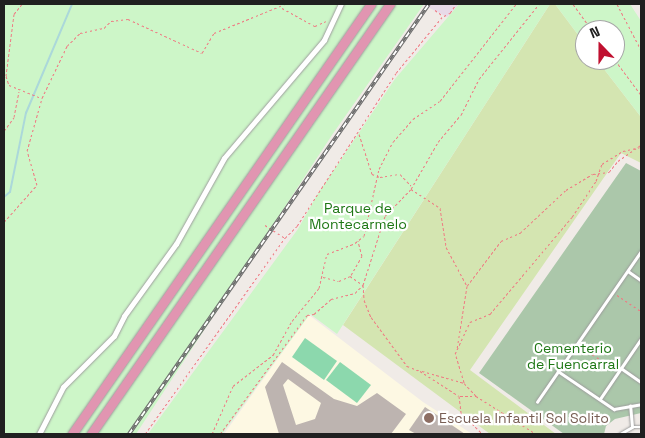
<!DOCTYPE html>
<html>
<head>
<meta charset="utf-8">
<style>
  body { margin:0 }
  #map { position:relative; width:645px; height:438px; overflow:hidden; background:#f0ebe7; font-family:"Space Grotesk",sans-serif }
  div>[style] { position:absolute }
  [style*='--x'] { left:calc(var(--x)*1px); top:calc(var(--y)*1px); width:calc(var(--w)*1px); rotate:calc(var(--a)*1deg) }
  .industrial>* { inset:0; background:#e8dae8 }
  .education>* { inset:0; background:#fdf8e3 }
  .grass>* { inset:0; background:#d4e5b1 }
  .cemetery>* { inset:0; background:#abc7aa }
  .park>* { inset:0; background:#cdf6c8 }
  .pitch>* { inset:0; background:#8cd8ad }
  .stream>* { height:2px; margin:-1px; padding:0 1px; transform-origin:1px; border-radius:1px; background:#abd8da }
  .building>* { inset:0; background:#bdb4b0 }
  .path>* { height:1px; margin-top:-0.5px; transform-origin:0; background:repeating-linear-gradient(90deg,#ef7982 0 2.5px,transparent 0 5px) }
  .roads { filter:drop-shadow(0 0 1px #9d9d9d) drop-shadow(0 0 1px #9d9d9d) }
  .lane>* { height:2.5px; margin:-1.25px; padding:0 1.25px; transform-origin:1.25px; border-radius:1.25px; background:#fff }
  .street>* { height:5px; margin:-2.5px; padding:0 2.5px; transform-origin:2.5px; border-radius:2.5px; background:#fff }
  .highway>* { height:9px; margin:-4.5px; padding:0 4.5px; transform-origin:4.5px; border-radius:4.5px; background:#e195b1 }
  .rail>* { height:4px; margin-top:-2px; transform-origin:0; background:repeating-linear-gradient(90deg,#fff 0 5.5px,#6e6e6e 0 11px); box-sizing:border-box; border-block:1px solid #6e6e6e }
  .dots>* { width:14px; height:14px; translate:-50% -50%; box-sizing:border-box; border:2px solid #fff; border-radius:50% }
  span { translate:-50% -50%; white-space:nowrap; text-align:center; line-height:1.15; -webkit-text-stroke:4.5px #fff; paint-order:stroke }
  .park-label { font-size:14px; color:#1e7715 }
  .education-label { font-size:14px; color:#785e54 }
  .left { translate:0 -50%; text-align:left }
  .frame { position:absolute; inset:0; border:5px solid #202020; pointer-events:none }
  .north { position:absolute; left:575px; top:20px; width:50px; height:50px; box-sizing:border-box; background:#fff; border:1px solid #a6a6a6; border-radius:50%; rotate:338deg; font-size:14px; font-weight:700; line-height:20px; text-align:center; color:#202020 }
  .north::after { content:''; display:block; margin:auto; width:18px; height:22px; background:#c01030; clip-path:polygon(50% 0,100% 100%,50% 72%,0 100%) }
</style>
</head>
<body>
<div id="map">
  <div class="industrial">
    <div style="clip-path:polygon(422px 4px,459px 4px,447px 17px)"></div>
  </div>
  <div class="education">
    <div style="clip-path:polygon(309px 315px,423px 402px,472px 434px,224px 434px)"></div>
  </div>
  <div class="grass">
    <div style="clip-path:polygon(550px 4px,555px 4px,585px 44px,585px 60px,597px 60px,641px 117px,641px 163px,621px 153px,470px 370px,556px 434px,490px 434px,343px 325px)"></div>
  </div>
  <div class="cemetery">
    <div style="clip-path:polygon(626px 163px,641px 171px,641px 413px,615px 419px,606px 426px,604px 434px,564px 434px,479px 373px)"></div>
  </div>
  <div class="park">
    <div style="clip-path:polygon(4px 4px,424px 4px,332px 135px,136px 434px,4px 434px)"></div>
    <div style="clip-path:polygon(459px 4px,550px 4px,337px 334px,310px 314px,222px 434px,148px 434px,298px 229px,317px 195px,395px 79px)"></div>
    <div style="clip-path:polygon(555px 4px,630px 4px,641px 21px,641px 117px,597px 60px,615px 60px,615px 30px,585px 30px,585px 44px)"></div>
  </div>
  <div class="pitch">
    <div style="clip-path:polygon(305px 338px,337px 361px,324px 380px,292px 357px)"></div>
    <div style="clip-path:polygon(340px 362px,371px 385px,357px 403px,326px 380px)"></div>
  </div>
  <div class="stream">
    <div style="--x:4;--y:197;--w:8;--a:-40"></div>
    <div style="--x:10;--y:192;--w:81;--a:-78.6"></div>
    <div style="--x:26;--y:113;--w:118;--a:-67.1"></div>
  </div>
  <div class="building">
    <div style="clip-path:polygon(evenodd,282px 362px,334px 399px,357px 406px,377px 393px,406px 414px,391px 434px,279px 434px,265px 387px,282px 362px,288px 379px,321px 403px,315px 419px,296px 425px,283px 385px,288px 379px)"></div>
    <div style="clip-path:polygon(425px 407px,465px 434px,416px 434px,409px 430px)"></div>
  </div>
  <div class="path">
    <div style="--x:22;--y:4;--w:13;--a:129"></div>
    <div style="--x:14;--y:14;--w:63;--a:97.4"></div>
    <div style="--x:6;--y:76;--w:9;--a:72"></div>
    <div style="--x:9;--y:85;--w:35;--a:22"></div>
    <div style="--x:573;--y:4;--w:32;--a:54"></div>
    <div style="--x:617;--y:4;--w:52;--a:62.4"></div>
    <div style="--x:282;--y:8;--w:38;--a:29"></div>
    <div style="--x:315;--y:26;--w:12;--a:-24"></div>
    <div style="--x:435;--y:10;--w:9;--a:36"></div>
    <div style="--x:444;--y:16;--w:7;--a:-27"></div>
    <div style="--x:450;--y:13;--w:11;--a:-56"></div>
    <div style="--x:615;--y:60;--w:44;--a:53.4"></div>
    <div style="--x:4;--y:131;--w:17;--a:-54"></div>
    <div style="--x:14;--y:117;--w:26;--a:-79"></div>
    <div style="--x:359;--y:134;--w:42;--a:72"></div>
    <div style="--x:372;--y:174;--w:9;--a:21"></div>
    <div style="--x:380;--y:177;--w:20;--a:-9"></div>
    <div style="--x:400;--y:174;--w:16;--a:47"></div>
    <div style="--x:411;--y:189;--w:35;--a:33"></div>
    <div style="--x:440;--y:208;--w:39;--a:81"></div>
    <div style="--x:446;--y:247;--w:44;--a:61.7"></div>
    <div style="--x:467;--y:286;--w:64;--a:99"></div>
    <div style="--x:4;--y:222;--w:50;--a:-48.3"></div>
    <div style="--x:37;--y:185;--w:35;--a:-106"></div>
    <div style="--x:27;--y:151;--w:55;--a:-74.2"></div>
    <div style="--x:42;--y:98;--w:58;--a:-64.3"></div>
    <div style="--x:67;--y:46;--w:18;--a:-45"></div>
    <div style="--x:80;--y:33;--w:25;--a:-12"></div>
    <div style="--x:104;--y:28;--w:10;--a:-45"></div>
    <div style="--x:111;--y:21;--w:17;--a:-7"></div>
    <div style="--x:128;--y:19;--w:81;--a:24.7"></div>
    <div style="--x:202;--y:53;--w:23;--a:-59"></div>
    <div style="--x:214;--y:33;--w:77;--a:-22.2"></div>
    <div style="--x:265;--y:225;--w:24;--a:33"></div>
    <div style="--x:351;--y:275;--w:22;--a:-60"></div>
    <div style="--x:362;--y:256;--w:16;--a:-105"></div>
    <div style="--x:323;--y:277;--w:16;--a:14"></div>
    <div style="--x:339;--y:281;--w:12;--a:-24"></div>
    <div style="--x:350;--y:276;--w:16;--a:35"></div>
    <div style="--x:363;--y:285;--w:15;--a:86"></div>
    <div style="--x:364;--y:300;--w:18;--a:68"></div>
    <div style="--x:371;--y:317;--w:61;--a:53.7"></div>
    <div style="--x:407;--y:366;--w:14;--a:21"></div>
    <div style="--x:420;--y:371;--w:46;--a:32.7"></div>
    <div style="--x:459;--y:396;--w:17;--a:83"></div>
    <div style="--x:461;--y:413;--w:30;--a:44"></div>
    <div style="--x:467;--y:286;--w:56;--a:-52.9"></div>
    <div style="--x:501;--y:241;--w:21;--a:-23"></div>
    <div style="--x:520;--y:233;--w:63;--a:-43.1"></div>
    <div style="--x:566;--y:190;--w:31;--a:-31"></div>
    <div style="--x:593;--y:174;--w:16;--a:-7"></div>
    <div style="--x:609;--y:172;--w:14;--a:-51"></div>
    <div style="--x:618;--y:161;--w:28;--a:-35"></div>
    <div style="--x:617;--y:295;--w:29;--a:34"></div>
    <div style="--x:580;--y:346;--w:43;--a:33.7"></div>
    <div style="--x:455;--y:354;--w:35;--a:-65"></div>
    <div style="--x:470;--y:322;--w:22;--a:-22"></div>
    <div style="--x:490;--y:314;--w:127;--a:-49.8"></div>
    <div style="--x:572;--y:217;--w:43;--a:-56.3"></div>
    <div style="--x:596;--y:181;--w:18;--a:-71"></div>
    <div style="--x:602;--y:164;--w:25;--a:-32"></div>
    <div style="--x:623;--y:151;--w:17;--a:-13"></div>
    <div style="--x:456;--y:356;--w:28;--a:73"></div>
    <div style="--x:422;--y:371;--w:44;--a:15.9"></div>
    <div style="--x:464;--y:383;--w:18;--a:47"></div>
    <div style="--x:460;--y:396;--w:16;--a:0"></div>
    <div style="--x:476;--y:396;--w:71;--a:32.3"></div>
    <div style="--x:145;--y:434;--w:241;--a:-54.5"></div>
    <div style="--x:285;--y:238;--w:17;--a:-45"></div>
    <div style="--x:297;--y:226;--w:182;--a:-57.1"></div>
    <div style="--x:396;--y:73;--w:74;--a:-50.5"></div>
    <div style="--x:212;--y:434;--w:52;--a:-66.4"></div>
    <div style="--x:233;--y:386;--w:51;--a:-37.8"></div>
    <div style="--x:273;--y:355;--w:39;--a:-61"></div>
    <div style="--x:292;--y:321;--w:43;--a:-50.7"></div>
    <div style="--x:319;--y:288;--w:35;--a:-77"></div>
    <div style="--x:327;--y:254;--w:30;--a:-21"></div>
    <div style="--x:355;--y:243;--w:11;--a:-38"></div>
    <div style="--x:364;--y:236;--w:69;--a:-77.4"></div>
    <div style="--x:379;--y:169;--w:30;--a:-63"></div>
    <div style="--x:393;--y:142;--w:30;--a:-49"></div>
    <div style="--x:413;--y:119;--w:32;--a:-34"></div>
    <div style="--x:440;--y:101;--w:123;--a:-51.9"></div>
    <div style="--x:220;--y:434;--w:147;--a:-53.8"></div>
    <div style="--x:307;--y:315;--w:7;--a:-8"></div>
    <div style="--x:314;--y:314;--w:23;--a:-41"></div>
    <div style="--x:331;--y:299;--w:25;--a:-14"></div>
    <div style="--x:355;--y:293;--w:11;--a:-45"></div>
    <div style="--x:363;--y:285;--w:72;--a:-72.3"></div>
    <div style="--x:385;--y:216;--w:37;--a:-46"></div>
    <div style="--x:411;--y:189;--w:54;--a:-60.1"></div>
    <div style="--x:438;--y:142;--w:35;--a:-50"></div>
    <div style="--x:461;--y:115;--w:40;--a:-63.4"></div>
    <div style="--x:479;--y:79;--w:96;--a:-51.3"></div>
  </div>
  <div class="roads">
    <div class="lane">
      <div style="--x:628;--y:271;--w:16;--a:35"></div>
      <div style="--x:621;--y:368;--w:24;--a:35"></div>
      <div style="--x:558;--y:371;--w:68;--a:34.2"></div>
      <div style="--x:614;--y:409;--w:27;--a:-10"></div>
      <div style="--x:600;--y:399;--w:73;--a:-55.7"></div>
      <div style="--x:537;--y:402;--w:183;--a:-55.4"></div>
      <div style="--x:632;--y:427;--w:9;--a:0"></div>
      <div style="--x:620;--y:434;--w:14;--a:-30"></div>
      <div style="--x:632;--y:427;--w:21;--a:-95"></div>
    </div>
    <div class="street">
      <div style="--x:39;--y:434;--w:53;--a:-62.9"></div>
      <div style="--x:63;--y:387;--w:72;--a:-45"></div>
      <div style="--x:114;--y:336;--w:22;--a:-63"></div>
      <div style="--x:124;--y:316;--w:89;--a:-54.2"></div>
      <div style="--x:176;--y:244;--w:98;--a:-60.8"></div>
      <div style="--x:224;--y:158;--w:155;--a:-49.7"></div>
      <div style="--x:324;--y:40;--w:40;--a:-65"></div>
    </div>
    <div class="highway">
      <div style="--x:72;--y:434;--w:524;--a:-55.19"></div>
      <div style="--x:91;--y:434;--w:524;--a:-55.19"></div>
    </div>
  </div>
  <div class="rail">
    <div style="--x:129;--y:434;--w:524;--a:-55.1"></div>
  </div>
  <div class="dots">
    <div style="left:429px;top:418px;background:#8d6e63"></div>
  </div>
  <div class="park-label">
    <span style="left:358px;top:216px">Parque de<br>Montecarmelo</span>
    <span style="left:573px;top:356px">Cementerio<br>de Fuencarral</span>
  </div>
  <div class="education-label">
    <span class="left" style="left:439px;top:418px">Escuela Infantil Sol Solito</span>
  </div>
  <div class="frame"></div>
  <div class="north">N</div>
</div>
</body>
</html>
